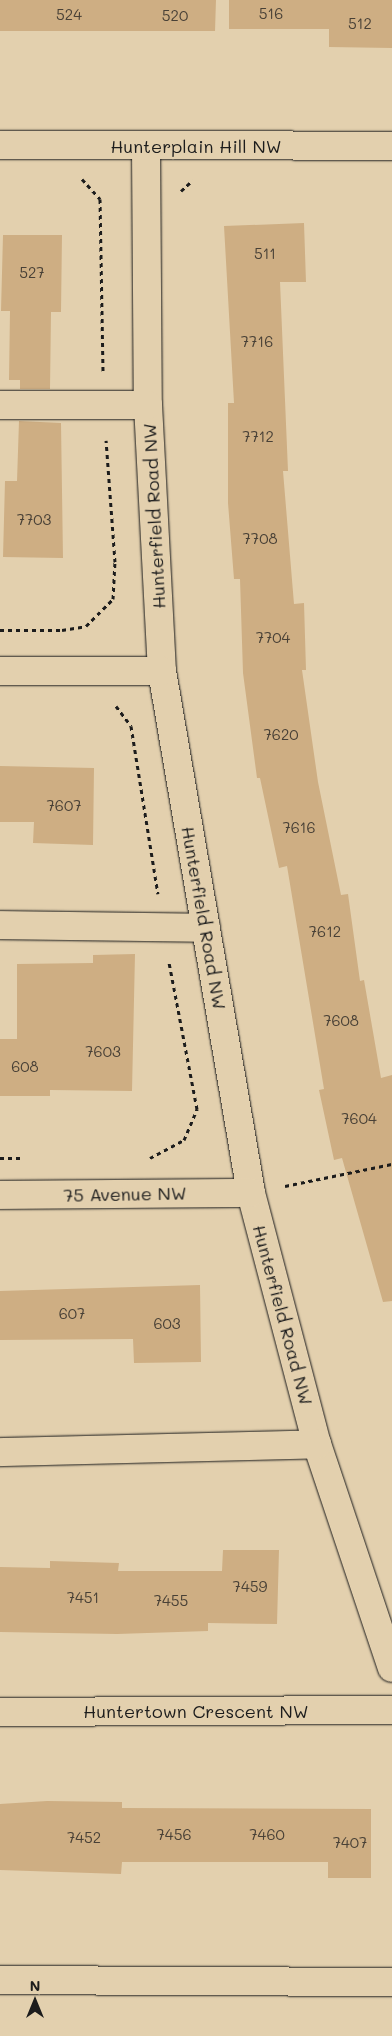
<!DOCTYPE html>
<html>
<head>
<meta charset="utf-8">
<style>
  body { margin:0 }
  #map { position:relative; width:392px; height:2036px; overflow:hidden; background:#e3d0ae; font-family:Mali,sans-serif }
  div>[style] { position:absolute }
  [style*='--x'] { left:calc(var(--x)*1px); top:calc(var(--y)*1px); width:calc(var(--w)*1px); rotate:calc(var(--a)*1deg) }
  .building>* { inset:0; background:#ceae83 }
  .path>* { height:3px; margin-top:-1.5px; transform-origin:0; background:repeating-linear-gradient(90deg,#1c1c1c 0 4px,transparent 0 8px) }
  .roads { filter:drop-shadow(0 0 1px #1c1c1c) drop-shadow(0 0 1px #1c1c1c) }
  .minor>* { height:28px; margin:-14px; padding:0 14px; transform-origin:14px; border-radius:14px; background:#e3d0ae }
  span { translate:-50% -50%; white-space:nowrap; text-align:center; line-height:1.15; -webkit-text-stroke:4.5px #e3d0ae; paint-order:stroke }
  .number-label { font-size:15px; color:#484036 }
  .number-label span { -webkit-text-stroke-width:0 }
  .street-label { font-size:18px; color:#1c1c1c }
  .north { position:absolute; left:10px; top:1976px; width:50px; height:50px; -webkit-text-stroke:4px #e3d0ae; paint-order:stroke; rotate:0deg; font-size:14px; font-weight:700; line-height:20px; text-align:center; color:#1c1c1c }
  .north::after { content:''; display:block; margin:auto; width:18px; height:22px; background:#1c1c1c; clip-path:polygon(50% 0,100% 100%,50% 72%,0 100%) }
</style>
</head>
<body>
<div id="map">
  <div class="building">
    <div style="clip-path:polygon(0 0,216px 0,215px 31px,0 31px)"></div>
    <div style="clip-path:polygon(229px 0,392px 0,392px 48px,329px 47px,329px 29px,229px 29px)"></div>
    <div style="clip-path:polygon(304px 223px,306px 282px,280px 282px,288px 471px,283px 471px,294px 604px,304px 603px,306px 670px,302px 670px,318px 782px,341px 895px,348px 894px,360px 981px,364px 980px,381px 1078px,392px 1075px,392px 1301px,383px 1302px,342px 1158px,334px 1160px,319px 1090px,324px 1089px,287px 866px,279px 868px,260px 778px,257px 778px,243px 673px,240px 579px,234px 579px,228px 503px,228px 403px,234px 403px,224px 226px)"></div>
    <div style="clip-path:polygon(3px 235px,62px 235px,61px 312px,51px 312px,50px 389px,20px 389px,20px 380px,9px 380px,10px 311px,1px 311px)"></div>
    <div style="clip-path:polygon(19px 421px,61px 423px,63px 558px,3px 557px,5px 481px,17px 481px)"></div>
    <div style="clip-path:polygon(0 766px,94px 768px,93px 845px,33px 843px,34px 822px,0 822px)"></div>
    <div style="clip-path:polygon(135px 954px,132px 1091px,50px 1090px,50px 1096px,0 1096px,0 1039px,17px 1039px,17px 964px,93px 963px,93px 955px)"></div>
    <div style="clip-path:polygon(200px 1285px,201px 1362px,134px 1363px,133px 1339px,0 1340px,0 1291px)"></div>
    <div style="clip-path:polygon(223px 1550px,279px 1550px,277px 1624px,208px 1623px,208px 1631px,117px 1634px,0 1632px,0 1567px,50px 1568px,50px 1561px,119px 1563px,118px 1571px,222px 1571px)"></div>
    <div style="clip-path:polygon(47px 1801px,122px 1802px,122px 1808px,371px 1809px,371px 1878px,328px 1878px,328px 1862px,122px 1862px,121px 1874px,0 1870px,0 1804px)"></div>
  </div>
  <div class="path">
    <div style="--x:82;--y:179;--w:27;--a:48"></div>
    <div style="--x:100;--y:199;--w:172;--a:89"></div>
    <div style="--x:181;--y:191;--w:16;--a:-43"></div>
    <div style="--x:0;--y:630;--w:62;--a:0"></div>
    <div style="--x:62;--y:630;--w:24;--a:-9"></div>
    <div style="--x:86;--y:626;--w:38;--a:-45"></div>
    <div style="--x:113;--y:599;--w:37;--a:-87"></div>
    <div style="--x:115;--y:562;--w:122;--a:-94.2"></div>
    <div style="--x:116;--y:706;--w:25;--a:53"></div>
    <div style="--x:131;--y:726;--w:170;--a:80.9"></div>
    <div style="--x:0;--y:1158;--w:21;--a:0"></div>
    <div style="--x:150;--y:1158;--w:38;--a:-28"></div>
    <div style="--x:184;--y:1140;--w:34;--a:-67"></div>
    <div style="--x:197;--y:1109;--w:150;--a:-100.8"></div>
    <div style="--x:285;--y:1186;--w:109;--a:-11.6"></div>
  </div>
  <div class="roads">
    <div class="minor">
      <div style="--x:0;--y:145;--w:392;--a:0.1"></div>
      <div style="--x:146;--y:147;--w:258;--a:89.6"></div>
      <div style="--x:148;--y:405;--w:266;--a:87"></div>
      <div style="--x:162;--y:671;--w:530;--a:80.32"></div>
      <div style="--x:251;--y:1193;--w:260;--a:75.3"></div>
      <div style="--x:317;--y:1444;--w:236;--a:71.5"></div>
      <div style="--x:0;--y:405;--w:148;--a:0"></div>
      <div style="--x:0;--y:671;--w:162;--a:0"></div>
      <div style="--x:0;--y:925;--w:206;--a:0.8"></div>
      <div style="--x:0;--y:1195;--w:251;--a:-0.5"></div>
      <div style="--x:0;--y:1452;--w:317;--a:-1.4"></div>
      <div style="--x:0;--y:1712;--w:392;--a:-0.3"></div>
      <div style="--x:0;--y:1980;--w:392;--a:0.3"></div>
    </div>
  </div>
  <div class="number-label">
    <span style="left:271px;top:14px">516</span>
    <span style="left:69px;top:15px">524</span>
    <span style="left:175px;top:16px">520</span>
    <span style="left:360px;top:24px">512</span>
    <span style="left:265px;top:254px">511</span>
    <span style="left:32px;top:273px">527</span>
    <span style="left:257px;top:342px">7716</span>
    <span style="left:258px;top:437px">7712</span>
    <span style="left:34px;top:520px">7703</span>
    <span style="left:260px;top:539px">7708</span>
    <span style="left:273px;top:638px">7704</span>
    <span style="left:281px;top:735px">7620</span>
    <span style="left:64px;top:806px">7607</span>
    <span style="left:299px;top:828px">7616</span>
    <span style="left:325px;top:932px">7612</span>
    <span style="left:341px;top:1021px">7608</span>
    <span style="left:103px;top:1052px">7603</span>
    <span style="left:25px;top:1067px">608</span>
    <span style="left:359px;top:1119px">7604</span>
    <span style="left:72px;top:1314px">607</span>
    <span style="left:167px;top:1324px">603</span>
    <span style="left:250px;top:1587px">7459</span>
    <span style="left:83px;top:1598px">7451</span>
    <span style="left:171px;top:1601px">7455</span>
    <span style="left:174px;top:1835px">7456</span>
    <span style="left:267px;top:1835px">7460</span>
    <span style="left:84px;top:1838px">7452</span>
    <span style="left:350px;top:1843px">7407</span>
  </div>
  <div class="street-label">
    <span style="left:196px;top:146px">Hunterplain Hill NW</span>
    <span style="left:154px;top:516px;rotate:-93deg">Hunterfield Road NW</span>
    <span style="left:204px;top:918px;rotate:80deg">Hunterfield Road NW</span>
    <span style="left:125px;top:1194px;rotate:-1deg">75 Avenue NW</span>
    <span style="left:283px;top:1315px;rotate:75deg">Hunterfield Road NW</span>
    <span style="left:196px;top:1711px">Huntertown Crescent NW</span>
  </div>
  <div class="north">N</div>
</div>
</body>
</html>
